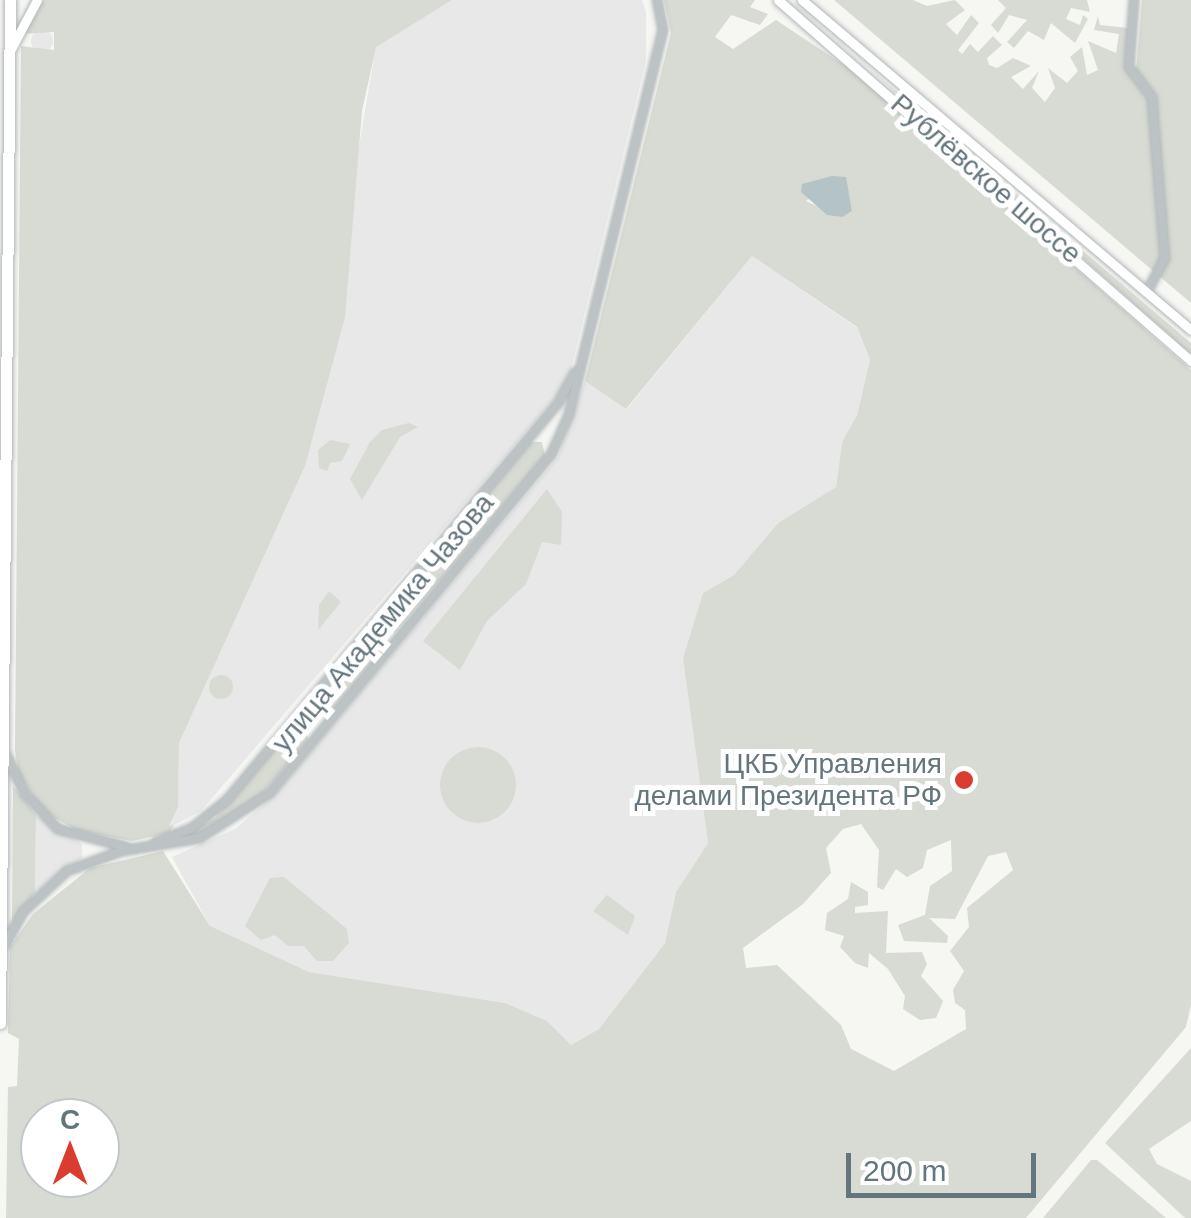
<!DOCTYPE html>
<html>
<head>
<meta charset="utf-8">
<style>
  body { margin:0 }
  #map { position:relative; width:1191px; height:1218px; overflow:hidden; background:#f6f6f3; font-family:Helvetica,sans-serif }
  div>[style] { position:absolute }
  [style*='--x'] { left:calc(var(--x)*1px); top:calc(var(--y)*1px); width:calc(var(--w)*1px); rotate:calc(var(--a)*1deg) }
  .built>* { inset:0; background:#e7e8e7 }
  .round { border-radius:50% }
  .green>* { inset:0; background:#d7dbd3 }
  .water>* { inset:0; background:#b4c3c5 }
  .roads { filter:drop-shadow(0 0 2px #b1b7ba) drop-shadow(0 0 2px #b1b7ba) }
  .minor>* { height:8px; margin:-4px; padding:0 4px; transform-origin:4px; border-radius:4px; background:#bdc3c5 }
  .major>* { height:9px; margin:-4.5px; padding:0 4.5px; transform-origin:4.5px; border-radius:4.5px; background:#fff }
  .highway>* { height:11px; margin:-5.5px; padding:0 5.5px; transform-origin:5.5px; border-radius:5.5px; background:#fff }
  .dots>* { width:28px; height:28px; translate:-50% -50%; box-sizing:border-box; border:5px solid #fff; border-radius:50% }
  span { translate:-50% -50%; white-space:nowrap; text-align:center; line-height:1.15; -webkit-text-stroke:10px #fff; paint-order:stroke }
  .street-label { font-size:28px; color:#63767d }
  .poi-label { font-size:28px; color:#63767d }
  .right { translate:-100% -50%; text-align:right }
  .north { position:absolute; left:20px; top:1098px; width:100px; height:100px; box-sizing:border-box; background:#fff; border:2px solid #c1c8cb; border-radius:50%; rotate:0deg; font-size:28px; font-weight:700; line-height:40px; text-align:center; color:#63767d }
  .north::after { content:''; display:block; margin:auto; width:35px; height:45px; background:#da3c30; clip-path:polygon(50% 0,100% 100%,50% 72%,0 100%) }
  .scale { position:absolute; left:846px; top:1153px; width:190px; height:45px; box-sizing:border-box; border:5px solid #63767d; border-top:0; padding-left:12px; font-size:30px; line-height:35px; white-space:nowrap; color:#63767d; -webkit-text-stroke:8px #fff; paint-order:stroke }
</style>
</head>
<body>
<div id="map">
  <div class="built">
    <div style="clip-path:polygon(452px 0,642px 0,646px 12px,646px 60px,570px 373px,559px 393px,201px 811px,168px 828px,178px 807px,179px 743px,305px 466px,376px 46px)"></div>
    <div class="round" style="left:31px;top:30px;width:22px;height:22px"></div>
    <div style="clip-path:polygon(752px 256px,857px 328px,870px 360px,857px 415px,842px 442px,836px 487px,778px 523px,734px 575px,703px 593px,683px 658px,708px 843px,676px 892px,665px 943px,599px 1029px,571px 1045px,547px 1021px,505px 1003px,309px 972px,210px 926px,172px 857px,235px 829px,275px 795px,558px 457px,585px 381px,627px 409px)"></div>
    <div style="clip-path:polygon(36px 815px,82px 844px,82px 858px,35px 893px)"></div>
  </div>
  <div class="green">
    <div style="clip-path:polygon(44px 0,452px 0,376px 47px,362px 111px,345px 317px,305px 466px,179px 743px,178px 807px,169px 826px,174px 825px,169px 833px,132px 841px,77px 830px,42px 811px,19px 774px,15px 751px,21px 46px,54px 50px,54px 32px,23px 34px)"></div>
    <div style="clip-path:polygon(evenodd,664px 0,755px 0,750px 7px,768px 14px,760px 25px,731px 15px,715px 37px,733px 49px,776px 20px,847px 67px,1191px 370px,1191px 1004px,1186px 1027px,1026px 1218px,6px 1218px,8px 1087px,17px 1086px,19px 1039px,8px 1033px,10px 947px,33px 914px,90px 868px,163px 851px,210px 926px,309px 972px,505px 1003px,547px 1021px,571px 1045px,599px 1029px,665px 943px,676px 892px,708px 843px,683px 658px,703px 593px,734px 575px,778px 523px,836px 487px,842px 442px,857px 415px,870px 360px,857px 327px,752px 256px,626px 409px,585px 381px,671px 33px,664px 0,845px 177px,852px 211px,840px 217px,806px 201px,845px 177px,664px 0,861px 824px,879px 850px,877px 887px,883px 890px,896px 869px,907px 877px,923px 868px,927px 850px,951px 840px,952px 871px,930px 886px,925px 915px,898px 925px,904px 941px,947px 943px,948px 936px,929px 918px,955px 919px,988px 856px,1006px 852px,1013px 870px,967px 908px,969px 927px,950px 951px,964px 971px,953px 990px,955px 1003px,965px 1010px,966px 1029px,894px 1071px,851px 1049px,841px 1025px,777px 965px,746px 968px,743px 948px,803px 904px,831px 873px,826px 848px,843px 829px,861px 824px,664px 0,40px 1118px,100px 1118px,100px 1178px,40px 1178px,40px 1118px)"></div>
    <div style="clip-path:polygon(834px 0,913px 0,927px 6px,955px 0,965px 10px,946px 24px,957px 35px,971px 15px,979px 23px,958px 50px,962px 54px,970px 44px,978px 52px,993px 36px,1002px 45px,987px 58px,989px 65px,997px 68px,1013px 58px,1031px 66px,1011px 77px,1023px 89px,1039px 71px,1032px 88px,1045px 102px,1055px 88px,1048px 68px,1067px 83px,1078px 71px,1070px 57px,1082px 47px,1087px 75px,1098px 70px,1088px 41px,1116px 53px,1119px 34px,1094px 30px,1098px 16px,1100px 25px,1128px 28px,1125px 70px,1136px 71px,1142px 0,1191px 0,1191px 303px)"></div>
    <div style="clip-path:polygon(998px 0,1087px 0,1090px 12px,1071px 8px,1066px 19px,1080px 25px,1083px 15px,1088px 19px,1075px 43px,1051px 23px,1044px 40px,1028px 31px,1014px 48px,1007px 42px,1027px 20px,1009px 15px,998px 33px,991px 25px,1006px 8px)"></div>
    <div style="clip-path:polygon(872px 71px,1191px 343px,1191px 354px,970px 159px)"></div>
    <div style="clip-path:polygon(409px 423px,418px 427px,400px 437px,362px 500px,350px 479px,370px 442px,382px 430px)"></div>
    <div style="clip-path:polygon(330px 440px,350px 444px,342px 461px,330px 463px,327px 471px,319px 468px,318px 450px)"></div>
    <div style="clip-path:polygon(531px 442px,542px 442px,545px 456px,394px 634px,394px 605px)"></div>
    <div style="clip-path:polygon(547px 489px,562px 512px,561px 545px,542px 542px,526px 584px,487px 621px,460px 670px,423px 641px)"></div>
    <div style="clip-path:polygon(329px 591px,341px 602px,318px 630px,319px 605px)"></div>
    <div style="clip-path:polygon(383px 621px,382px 653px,333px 711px,322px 713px,317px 698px)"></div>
    <div class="round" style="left:209px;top:675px;width:24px;height:24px"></div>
    <div style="clip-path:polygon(302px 727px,309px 739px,260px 796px,203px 833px,179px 838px,215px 818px,292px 729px)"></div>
    <div class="round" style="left:440px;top:747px;width:76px;height:76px"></div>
    <div style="clip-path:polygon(13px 786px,36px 815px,35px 893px,12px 922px)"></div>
    <div style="clip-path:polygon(284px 877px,347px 929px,349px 943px,333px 961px,317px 961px,304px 946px,288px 946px,275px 935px,261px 940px,245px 926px,270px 878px)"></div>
    <div style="clip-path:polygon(851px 882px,868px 892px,868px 905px,855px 907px,855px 913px,888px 911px,886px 953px,922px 952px,927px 964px,921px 976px,943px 1001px,936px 1018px,920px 1020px,903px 1009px,905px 996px,888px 969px,869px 953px,868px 968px,855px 963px,840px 947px,844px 936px,825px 930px,827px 913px,848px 899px)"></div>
    <div style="clip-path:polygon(607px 895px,635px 916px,628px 935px,593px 911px)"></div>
    <div style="clip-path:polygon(1191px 1048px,1191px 1121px,1149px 1149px,1157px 1164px,1191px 1181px,1191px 1218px,1185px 1218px,1105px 1143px)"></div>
    <div style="clip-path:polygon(1091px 1160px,1097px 1160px,1166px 1218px,1043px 1218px)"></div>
  </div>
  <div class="water">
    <div style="clip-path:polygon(832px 176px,846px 177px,852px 211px,842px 217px,827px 215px,801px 192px,802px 184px)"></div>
  </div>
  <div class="roads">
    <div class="minor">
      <div style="--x:1134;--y:0;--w:67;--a:94.3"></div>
      <div style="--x:1129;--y:67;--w:39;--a:53"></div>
      <div style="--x:1152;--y:98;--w:161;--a:85.4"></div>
      <div style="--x:1165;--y:258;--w:38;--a:118"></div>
      <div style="--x:5;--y:752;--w:47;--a:64.5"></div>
      <div style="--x:25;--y:794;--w:48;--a:46.7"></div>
      <div style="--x:58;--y:829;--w:70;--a:14.8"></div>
      <div style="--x:156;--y:842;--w:39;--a:-21"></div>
      <div style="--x:192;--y:828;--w:45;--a:-38.7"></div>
      <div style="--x:227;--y:800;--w:517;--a:-50.18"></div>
      <div style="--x:558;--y:403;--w:35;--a:-61"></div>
      <div style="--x:3;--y:949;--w:42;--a:-61.6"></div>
      <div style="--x:23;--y:912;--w:60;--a:-43"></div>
      <div style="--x:67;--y:871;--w:58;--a:-20.3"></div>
      <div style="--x:121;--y:851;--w:80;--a:-9.3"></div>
      <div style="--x:200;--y:838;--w:83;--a:-32.7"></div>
      <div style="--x:270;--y:793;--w:440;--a:-50.3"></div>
      <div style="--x:551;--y:455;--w:44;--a:-65.8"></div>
      <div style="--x:569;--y:415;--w:396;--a:-76.3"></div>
      <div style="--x:663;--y:30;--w:31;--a:-101"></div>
    </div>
    <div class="major">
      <div style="--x:778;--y:0;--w:549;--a:41.16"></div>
      <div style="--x:802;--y:0;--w:510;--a:40.31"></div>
      <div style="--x:11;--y:49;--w:55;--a:-62"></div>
    </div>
    <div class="highway">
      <div style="--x:0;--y:1023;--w:1023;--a:-89.44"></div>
    </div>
  </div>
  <div class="dots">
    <div style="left:964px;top:780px;background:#da3c30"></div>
  </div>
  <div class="street-label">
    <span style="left:986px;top:179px;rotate:41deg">Рублёвское шоссе</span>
    <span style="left:383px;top:623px;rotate:-50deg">улица Академика Чазова</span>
  </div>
  <div class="poi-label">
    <span class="right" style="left:942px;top:780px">ЦКБ Управления<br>делами Президента РФ</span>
  </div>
  <div class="north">С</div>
  <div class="scale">200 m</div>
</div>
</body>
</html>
